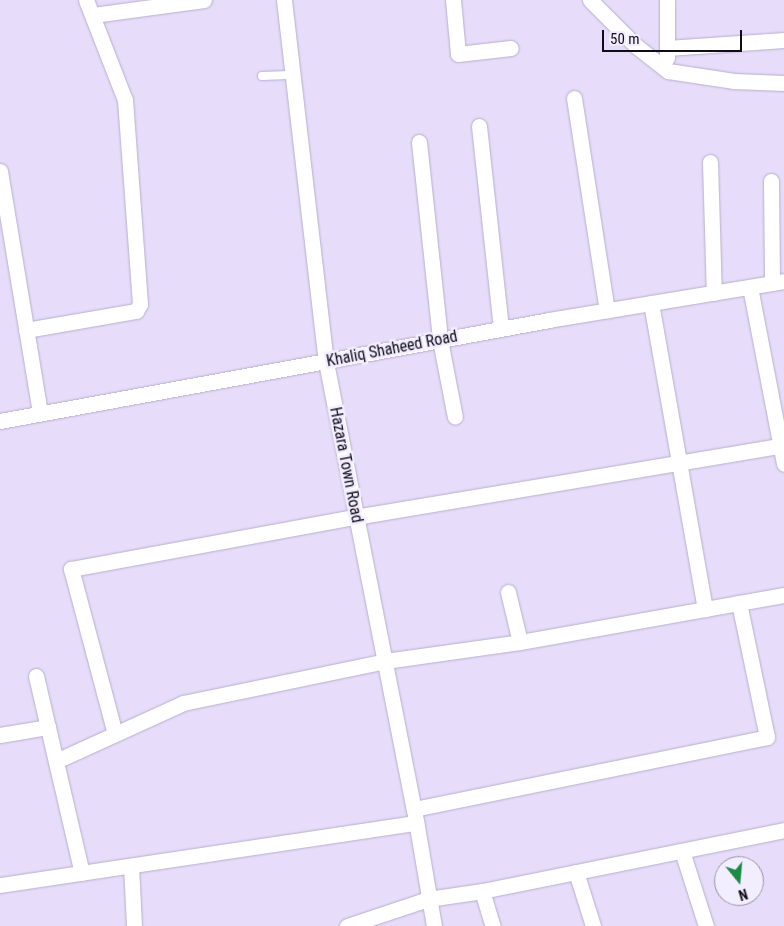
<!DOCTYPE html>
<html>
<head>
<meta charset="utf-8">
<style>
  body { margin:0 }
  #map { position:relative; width:784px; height:926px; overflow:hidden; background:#e7ddfb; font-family:"Roboto Condensed",sans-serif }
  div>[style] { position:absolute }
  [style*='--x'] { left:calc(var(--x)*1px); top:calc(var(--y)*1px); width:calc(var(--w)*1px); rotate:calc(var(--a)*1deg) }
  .roads { filter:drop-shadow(0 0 1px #b8afcc) drop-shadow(0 0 1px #b8afcc) }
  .lane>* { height:8px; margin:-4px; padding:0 4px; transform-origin:4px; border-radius:4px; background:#fff }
  .street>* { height:15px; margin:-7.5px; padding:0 7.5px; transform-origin:7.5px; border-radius:7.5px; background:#fff }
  span { translate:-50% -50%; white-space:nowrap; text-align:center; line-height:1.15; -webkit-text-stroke:5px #f2edff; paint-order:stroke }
  .street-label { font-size:16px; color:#110d17 }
  .north { position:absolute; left:714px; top:856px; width:50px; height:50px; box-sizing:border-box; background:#f2edff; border:1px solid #9893a2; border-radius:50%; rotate:163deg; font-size:14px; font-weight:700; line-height:20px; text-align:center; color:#110d17 }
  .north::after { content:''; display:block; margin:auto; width:18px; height:22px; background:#1c8b43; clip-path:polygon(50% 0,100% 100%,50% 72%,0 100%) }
  .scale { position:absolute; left:602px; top:30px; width:140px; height:22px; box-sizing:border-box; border:2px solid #110d17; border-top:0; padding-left:6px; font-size:15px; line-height:18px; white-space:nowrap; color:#110d17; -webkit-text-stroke:4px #f2edff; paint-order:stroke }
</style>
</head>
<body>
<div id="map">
  <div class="roads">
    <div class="lane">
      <div style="--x:262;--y:76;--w:33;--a:-2"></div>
    </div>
    <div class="street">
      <div style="--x:284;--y:0;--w:364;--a:83.4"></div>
      <div style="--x:326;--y:362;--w:456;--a:78.9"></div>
      <div style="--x:414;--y:809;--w:119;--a:80.3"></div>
      <div style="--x:453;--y:0;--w:54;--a:84.7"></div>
      <div style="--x:458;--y:54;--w:53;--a:-6.5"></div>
      <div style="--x:590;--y:0;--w:65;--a:45"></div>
      <div style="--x:636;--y:46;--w:41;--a:38"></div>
      <div style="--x:668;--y:71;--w:67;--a:8.6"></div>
      <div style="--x:734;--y:81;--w:50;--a:2.3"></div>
      <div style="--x:93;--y:15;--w:112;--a:-7.7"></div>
      <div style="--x:667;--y:48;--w:117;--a:-3.9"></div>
      <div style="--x:667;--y:58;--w:58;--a:-90"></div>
      <div style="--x:574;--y:98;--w:215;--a:81.2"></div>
      <div style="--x:479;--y:126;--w:204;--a:83.8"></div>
      <div style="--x:419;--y:142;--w:199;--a:83.9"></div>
      <div style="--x:440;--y:340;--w:78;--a:79"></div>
      <div style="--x:710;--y:162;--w:131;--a:88.3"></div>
      <div style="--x:0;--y:171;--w:245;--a:80.6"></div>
      <div style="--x:771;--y:181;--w:102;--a:89.4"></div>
      <div style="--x:750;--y:287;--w:180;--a:79.1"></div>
      <div style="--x:651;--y:303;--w:311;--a:80"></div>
      <div style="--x:26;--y:330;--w:112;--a:-9.8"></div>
      <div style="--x:136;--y:311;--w:8;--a:-60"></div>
      <div style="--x:140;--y:304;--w:205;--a:-94.2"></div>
      <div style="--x:125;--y:100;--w:107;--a:-111.3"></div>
      <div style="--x:0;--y:421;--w:558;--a:-10.42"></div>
      <div style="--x:549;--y:320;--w:238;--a:-9.4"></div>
      <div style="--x:508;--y:592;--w:51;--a:76.5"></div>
      <div style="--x:36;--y:676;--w:202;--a:76.9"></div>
      <div style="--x:115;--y:734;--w:171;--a:-104.9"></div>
      <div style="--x:71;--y:569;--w:289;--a:-10.4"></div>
      <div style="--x:355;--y:517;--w:435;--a:-9.5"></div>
      <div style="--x:0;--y:735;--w:49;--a:-9.5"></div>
      <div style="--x:56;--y:761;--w:140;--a:-24.5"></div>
      <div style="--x:183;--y:703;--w:206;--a:-11.7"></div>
      <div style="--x:385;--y:661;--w:136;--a:-8"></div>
      <div style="--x:520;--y:642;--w:268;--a:-10.1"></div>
      <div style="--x:414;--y:809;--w:360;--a:-11.5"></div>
      <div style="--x:767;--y:737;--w:137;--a:-101.8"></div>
      <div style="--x:682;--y:851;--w:79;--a:72.3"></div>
      <div style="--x:131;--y:866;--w:60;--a:87.1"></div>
      <div style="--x:576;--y:872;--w:57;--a:72.5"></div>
      <div style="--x:0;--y:885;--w:421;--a:-8.5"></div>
      <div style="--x:482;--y:891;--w:37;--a:73"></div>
      <div style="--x:347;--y:926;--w:85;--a:-18.4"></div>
      <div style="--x:428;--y:899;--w:55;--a:-8.4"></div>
      <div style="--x:482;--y:891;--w:308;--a:-11.4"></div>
    </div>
  </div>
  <div class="street-label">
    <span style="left:392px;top:349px;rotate:-11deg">Khaliq Shaheed Road</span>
    <span style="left:346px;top:465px;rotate:79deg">Hazara Town Road</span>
  </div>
  <div class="north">N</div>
  <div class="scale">50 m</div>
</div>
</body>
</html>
